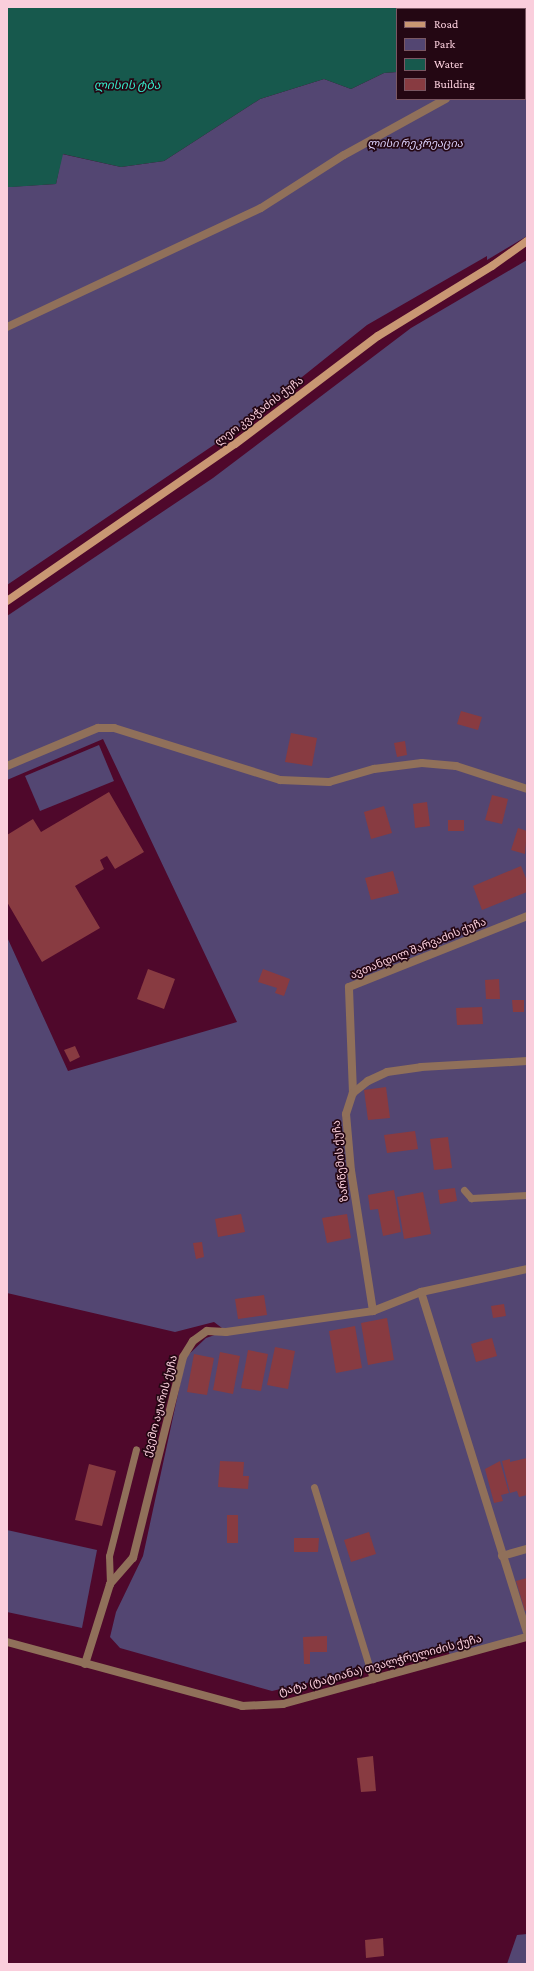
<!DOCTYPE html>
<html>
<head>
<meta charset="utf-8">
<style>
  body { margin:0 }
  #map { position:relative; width:534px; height:1971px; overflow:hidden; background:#4f082b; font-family:"Crimson Pro","Noto Sans Georgian",serif }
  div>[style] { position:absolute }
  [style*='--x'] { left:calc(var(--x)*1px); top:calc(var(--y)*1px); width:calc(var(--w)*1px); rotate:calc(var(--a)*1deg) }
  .green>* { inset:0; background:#534672 }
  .water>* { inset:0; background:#17594d }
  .building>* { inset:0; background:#883b41 }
  .service>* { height:7px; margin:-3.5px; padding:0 3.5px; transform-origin:3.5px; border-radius:3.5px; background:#90705a }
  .pedestrian>* { height:8px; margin:-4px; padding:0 4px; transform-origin:4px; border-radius:4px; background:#90705a }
  .minor>* { height:8px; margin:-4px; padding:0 4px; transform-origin:4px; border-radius:4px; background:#90705a }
  .secondary>* { height:8px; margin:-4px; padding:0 4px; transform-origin:4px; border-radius:4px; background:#c99773 }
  span { translate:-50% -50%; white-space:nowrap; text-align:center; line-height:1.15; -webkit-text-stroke:3.5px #240713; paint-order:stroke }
  .park-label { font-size:11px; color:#d9cef8; font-style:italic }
  .street-label { font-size:11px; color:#facedc }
  .water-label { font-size:12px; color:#34e7c7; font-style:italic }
  .frame { position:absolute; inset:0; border:8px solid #facedc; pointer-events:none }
  .legend { position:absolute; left:396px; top:8px; width:130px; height:92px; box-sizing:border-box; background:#240713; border:1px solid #7a5763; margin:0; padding:5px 7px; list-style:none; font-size:12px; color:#facedc }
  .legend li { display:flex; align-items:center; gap:8px; height:20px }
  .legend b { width:20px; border:1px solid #7a5763 }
</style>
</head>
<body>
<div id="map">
  <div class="green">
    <div style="clip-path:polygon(527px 15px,527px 236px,487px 260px,487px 256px,367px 325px,236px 430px,7px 585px,7px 187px,56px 184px,62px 154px,121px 167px,164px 161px,260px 99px,324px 79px,351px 89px,384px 73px,397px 72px,397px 99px,525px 99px)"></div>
    <div style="clip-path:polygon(527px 260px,527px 1637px,451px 1658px,448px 1650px,272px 1691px,120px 1648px,110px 1637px,116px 1612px,143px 1556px,186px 1357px,206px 1338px,226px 1331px,214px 1322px,175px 1332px,7px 1293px,7px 937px,68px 1071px,237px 1022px,103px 739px,7px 780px,7px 616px,213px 478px,411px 328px)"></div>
    <div style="clip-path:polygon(99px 745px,114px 781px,40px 811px,25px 776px)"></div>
    <div style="clip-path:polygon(7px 1530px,97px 1550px,82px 1628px,7px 1612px)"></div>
    <div style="clip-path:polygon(527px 1934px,527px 1964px,507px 1964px,517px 1935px)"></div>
  </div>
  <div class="water">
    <div style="clip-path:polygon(7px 7px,527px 7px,527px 15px,525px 16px,525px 9px,397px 9px,397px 72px,384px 73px,351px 89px,324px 79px,260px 99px,164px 161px,121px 167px,63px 154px,56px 184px,12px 187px,7px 187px)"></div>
  </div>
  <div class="building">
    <div style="clip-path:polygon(461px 711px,482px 717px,478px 730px,457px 724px)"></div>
    <div style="clip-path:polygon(291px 733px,317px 738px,312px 766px,285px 762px)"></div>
    <div style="clip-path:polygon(405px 741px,407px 755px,397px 757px,394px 743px)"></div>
    <div style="clip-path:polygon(109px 792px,144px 852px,115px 869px,107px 856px,100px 860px,104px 869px,75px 886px,100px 928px,42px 962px,7px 902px,7px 835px,33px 819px,41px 832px)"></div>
    <div style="clip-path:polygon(492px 795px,508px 799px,502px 824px,485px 820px)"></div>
    <div style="clip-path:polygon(427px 802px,430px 826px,415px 828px,413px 804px)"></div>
    <div style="clip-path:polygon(384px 806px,392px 833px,371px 839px,364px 812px)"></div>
    <div style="clip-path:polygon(448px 820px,464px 820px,464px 831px,448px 831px)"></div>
    <div style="clip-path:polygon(518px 828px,527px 831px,525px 854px,511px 850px)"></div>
    <div style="clip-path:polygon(521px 866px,527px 881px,527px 892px,482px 910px,473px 886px)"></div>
    <div style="clip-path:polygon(393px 871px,399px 893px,371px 900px,365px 878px)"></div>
    <div style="clip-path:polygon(148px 969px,175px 979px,164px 1009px,137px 999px)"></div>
    <div style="clip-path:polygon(263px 969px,290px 979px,284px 996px,275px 993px,277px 988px,258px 982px)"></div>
    <div style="clip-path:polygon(499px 979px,500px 999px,486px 999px,485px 980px)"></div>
    <div style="clip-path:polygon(512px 1000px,524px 1000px,524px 1012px,513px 1012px)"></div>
    <div style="clip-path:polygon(482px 1007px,483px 1024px,457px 1025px,456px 1008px)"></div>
    <div style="clip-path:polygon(75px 1046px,80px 1057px,70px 1062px,64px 1050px)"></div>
    <div style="clip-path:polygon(386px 1087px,390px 1118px,368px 1120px,364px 1090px)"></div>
    <div style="clip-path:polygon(415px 1131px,418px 1149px,387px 1153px,384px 1135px)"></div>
    <div style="clip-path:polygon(448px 1137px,452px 1168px,434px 1170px,430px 1139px)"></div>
    <div style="clip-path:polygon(455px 1188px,457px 1201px,440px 1204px,438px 1190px)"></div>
    <div style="clip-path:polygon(394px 1190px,401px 1232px,383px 1236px,378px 1209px,370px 1210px,368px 1195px)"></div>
    <div style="clip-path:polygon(423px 1192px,431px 1234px,404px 1239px,397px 1197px)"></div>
    <div style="clip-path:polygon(241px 1214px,245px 1232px,218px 1237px,215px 1219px)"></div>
    <div style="clip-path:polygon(347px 1214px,351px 1238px,327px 1243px,322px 1218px)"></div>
    <div style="clip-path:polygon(202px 1242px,204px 1257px,196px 1259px,193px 1243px)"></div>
    <div style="clip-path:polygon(264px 1295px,267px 1315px,238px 1319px,235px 1299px)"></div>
    <div style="clip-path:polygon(504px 1304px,506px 1316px,493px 1318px,491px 1306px)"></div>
    <div style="clip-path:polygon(387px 1318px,394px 1360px,368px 1365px,361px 1323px)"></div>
    <div style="clip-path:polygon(355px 1326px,362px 1368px,336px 1373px,329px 1331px)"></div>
    <div style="clip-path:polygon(492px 1338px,497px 1356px,476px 1362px,471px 1344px)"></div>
    <div style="clip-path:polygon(275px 1347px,295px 1351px,288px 1389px,267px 1385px)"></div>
    <div style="clip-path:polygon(248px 1350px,268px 1354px,261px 1391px,241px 1388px)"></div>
    <div style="clip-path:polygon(220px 1352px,240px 1356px,233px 1394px,213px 1390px)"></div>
    <div style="clip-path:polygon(194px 1354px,214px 1358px,207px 1395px,187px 1392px)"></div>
    <div style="clip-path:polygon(527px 1458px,527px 1495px,519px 1497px,517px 1491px,510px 1493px,502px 1461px,510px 1459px,510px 1462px)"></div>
    <div style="clip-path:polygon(220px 1461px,244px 1462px,243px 1476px,249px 1476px,248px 1489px,218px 1487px)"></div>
    <div style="clip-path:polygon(500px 1461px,509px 1493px,501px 1495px,503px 1501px,494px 1503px,485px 1469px)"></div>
    <div style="clip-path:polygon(89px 1464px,116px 1471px,102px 1526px,75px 1520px)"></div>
    <div style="clip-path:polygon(227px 1515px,238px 1515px,238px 1543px,227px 1543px)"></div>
    <div style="clip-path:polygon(369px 1532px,376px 1554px,351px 1562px,344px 1540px)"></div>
    <div style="clip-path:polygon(294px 1538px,319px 1538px,318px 1552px,294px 1552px)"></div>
    <div style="clip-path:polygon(527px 1578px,527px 1610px,525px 1611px,516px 1581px)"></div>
    <div style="clip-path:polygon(327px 1636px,327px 1652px,310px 1652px,310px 1664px,304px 1664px,303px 1637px)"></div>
    <div style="clip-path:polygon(373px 1756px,376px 1791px,361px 1792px,357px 1758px)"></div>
    <div style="clip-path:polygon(383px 1938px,384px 1956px,366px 1958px,365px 1940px)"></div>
  </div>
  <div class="service">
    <div style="--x:464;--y:1190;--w:11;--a:49"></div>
    <div style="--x:471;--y:1198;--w:56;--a:-3.1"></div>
    <div style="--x:314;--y:1487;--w:201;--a:72.9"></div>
    <div style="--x:110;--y:1584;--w:28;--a:-92"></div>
    <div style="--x:109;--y:1556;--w:110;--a:-75.8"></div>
  </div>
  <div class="pedestrian">
    <div style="--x:525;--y:47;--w:2;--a:-27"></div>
    <div style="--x:7;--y:327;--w:280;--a:-25.1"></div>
    <div style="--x:261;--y:208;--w:98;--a:-32.6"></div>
    <div style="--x:344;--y:155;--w:116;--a:-28.8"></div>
  </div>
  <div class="minor">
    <div style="--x:7;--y:766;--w:99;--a:-22.7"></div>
    <div style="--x:98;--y:728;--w:16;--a:0"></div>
    <div style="--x:114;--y:728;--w:174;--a:17.4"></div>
    <div style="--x:280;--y:780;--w:49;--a:2.3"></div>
    <div style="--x:329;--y:782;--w:47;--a:-16.1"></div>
    <div style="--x:374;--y:769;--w:48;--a:-7.1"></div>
    <div style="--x:422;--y:763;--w:34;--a:5"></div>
    <div style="--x:456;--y:766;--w:75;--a:17.9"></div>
    <div style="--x:353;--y:1093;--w:106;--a:-92.2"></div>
    <div style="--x:349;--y:987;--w:192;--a:-21.7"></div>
    <div style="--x:421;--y:1292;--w:356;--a:72.7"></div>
    <div style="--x:373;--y:1311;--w:142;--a:-98.9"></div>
    <div style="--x:351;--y:1171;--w:57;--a:-95"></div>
    <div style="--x:346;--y:1114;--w:22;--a:-72"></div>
    <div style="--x:353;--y:1093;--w:19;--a:-39"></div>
    <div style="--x:368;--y:1081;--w:21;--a:-25"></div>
    <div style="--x:387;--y:1072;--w:34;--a:-8"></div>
    <div style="--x:421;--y:1067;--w:106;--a:-3.2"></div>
    <div style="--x:502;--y:1556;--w:26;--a:-16"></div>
    <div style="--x:7;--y:1642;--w:244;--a:15.2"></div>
    <div style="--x:242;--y:1706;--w:41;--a:-2.8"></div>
    <div style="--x:283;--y:1704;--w:253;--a:-15.4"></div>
    <div style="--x:85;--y:1664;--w:84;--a:-72.6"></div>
    <div style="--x:110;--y:1584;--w:35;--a:-49"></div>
    <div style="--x:133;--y:1558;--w:207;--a:-76"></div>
    <div style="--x:183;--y:1357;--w:19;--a:-58"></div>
    <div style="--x:193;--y:1341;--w:17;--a:-36"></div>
    <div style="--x:207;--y:1331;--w:19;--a:3"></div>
    <div style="--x:226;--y:1332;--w:148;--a:-8.1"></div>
    <div style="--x:373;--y:1311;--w:52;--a:-21.6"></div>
    <div style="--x:421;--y:1292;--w:108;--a:-12.2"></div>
  </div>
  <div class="secondary">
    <div style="--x:7;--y:601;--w:277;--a:-34.6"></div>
    <div style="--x:235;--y:444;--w:179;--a:-37.1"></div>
    <div style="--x:378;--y:336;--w:134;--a:-31.6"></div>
    <div style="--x:492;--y:266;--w:43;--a:-35.5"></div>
  </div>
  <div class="park-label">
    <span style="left:415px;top:143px">ლისი რეკრეაცია</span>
  </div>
  <div class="street-label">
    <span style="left:259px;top:411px;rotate:-37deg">ლეო კვაჭაძის ქუჩა</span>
    <span style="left:418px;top:948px;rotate:-22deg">ავთანდილ შარვაძის ქუჩა</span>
    <span style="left:340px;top:1161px;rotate:-96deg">ზარწემის ქუჩა</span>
    <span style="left:160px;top:1406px;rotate:-75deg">ქვემო აჟარის ქუჩა</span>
    <span style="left:380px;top:1665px;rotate:-15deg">ტატა (ტატიანა) თვალჭრელიძის ქუჩა</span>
  </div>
  <div class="water-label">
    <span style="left:127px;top:86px">ლისის ტბა</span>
  </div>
  <div class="frame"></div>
  <ul class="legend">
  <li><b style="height:5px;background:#c99773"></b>Road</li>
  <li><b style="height:11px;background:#534672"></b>Park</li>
  <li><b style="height:11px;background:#17594d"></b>Water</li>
  <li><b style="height:11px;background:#883b41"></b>Building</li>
  </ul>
</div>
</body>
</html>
